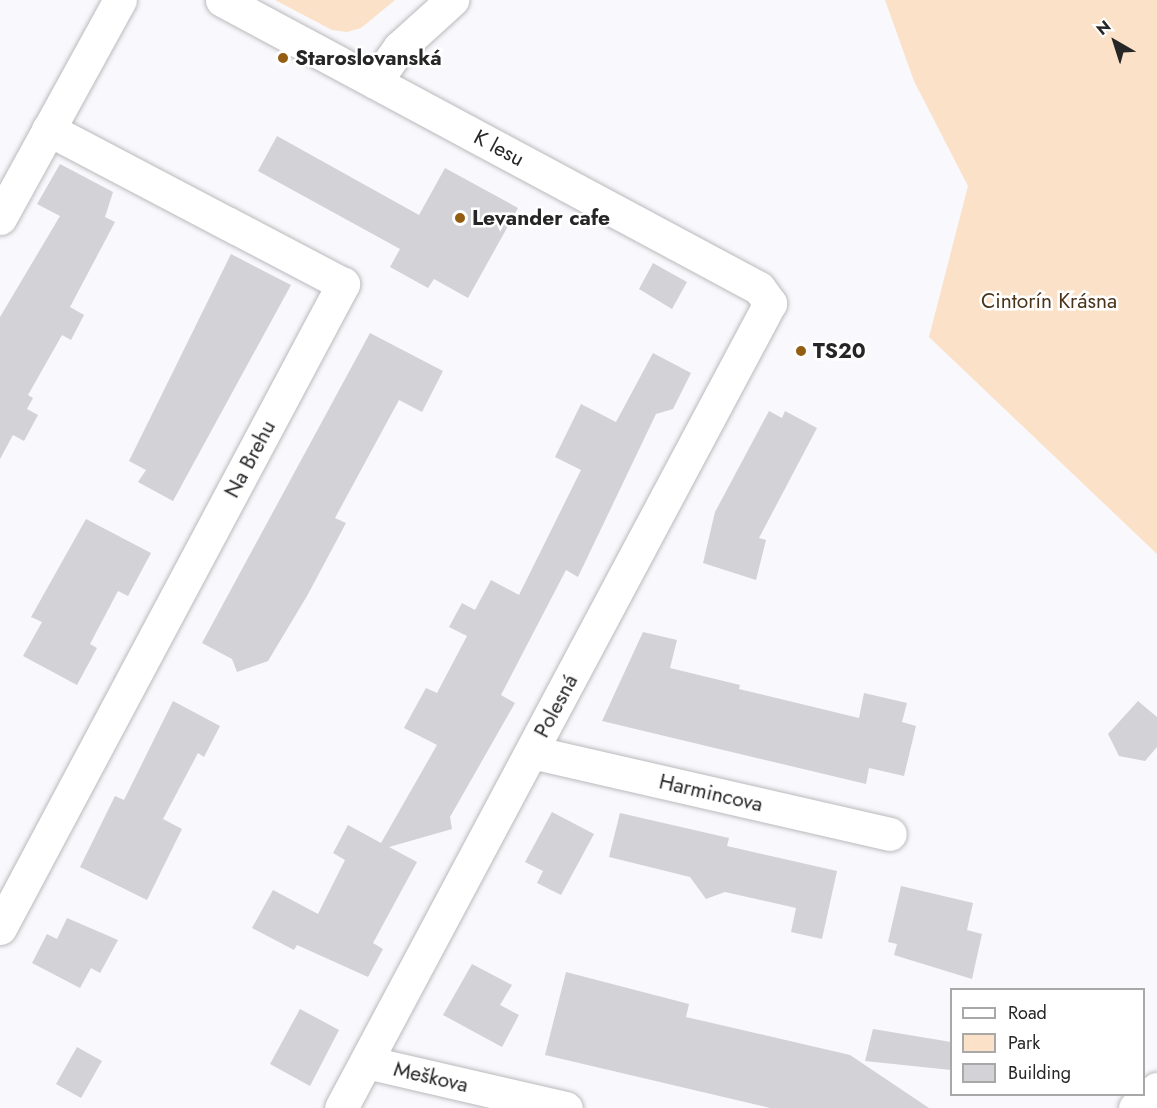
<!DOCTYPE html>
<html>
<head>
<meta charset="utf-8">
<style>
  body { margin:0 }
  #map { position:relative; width:1157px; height:1108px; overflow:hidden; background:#f9f8fc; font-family:Jost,sans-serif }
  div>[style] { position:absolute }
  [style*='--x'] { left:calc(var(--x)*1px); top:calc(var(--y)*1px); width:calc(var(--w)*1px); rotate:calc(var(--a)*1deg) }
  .green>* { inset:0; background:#fae1c7 }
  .building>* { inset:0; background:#d3d2d6 }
  .roads { filter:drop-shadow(0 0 2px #bababd) drop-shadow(0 0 2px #bababd) }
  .street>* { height:33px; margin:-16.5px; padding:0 16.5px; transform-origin:16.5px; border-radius:16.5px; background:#fff }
  .dots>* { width:16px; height:16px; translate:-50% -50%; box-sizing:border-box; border:3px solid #fff; border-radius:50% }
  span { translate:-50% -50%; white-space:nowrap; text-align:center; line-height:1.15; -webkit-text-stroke:5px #fff; paint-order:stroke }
  .poi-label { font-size:21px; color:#262627; font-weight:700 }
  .left { translate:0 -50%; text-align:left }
  .street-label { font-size:21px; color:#262627 }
  .park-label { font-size:21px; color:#4a3318 }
  .legend { position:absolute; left:950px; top:988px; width:195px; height:108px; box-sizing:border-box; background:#fff; border:2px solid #a8a8a9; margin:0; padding:8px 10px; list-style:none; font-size:18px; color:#262627 }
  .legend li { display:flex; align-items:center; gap:12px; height:30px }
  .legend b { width:30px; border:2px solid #a8a8a9 }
  .north { position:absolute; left:1085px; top:12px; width:60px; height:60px; -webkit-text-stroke:4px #fff; paint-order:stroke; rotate:321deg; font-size:16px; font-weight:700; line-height:24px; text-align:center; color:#262627 }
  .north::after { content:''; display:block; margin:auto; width:21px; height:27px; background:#262627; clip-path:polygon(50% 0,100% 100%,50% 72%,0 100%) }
</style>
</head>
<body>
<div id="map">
  <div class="green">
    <div style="clip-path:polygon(275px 0,395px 0,361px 28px,347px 32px,332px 30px)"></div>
    <div style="clip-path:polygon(885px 0,1157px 0,1157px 554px,929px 337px,968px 186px,914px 81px)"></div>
  </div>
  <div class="building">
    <div style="clip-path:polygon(277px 136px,419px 215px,445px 168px,518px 208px,468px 298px,434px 279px,428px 288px,390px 267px,400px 249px,258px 171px)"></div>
    <div style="clip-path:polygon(60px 164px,113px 192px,105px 217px,115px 222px,70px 307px,84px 315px,71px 340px,62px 335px,28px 395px,33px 398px,27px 409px,38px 415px,24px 441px,13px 435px,0 459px,0 317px,60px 216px,37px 204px)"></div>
    <div style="clip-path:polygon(231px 254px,291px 285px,173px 501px,138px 482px,146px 470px,129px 461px)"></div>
    <div style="clip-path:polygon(653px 263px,687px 282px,672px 309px,639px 289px)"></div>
    <div style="clip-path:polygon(370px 333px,443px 371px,422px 412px,399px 400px,335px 518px,346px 523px,307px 596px,268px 661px,237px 672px,232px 659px,202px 643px)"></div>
    <div style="clip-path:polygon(653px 353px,691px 373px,673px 409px,656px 414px,578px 577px,566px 570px,501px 695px,515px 703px,450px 817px,452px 829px,389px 847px,417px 862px,373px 943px,383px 949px,368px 977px,297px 945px,294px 950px,252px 928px,273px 890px,318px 914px,345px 860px,333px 853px,348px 825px,381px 843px,437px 745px,404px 728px,426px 688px,437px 693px,467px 636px,449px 627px,462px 603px,475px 610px,491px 580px,519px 595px,581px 470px,555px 457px,581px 404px,616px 422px)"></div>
    <div style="clip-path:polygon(769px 411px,782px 418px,785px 411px,817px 428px,759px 538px,766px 540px,756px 580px,703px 563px,715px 512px)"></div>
    <div style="clip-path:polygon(86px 519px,151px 553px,128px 596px,118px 591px,90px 644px,97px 648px,77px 685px,23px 656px,42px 622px,31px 617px)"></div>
    <div style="clip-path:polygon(643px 632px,677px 640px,670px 668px,740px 685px,739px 689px,859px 718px,864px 693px,907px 703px,902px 722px,916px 726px,904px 776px,869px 768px,866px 784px,602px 721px)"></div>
    <div style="clip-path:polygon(173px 701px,220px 726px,204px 757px,198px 753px,163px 819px,182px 829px,147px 900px,80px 867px,115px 796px,124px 800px)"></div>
    <div style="clip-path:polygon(1138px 701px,1157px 717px,1157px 747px,1145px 761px,1119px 756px,1108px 734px)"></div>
    <div style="clip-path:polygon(552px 812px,594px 834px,561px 895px,537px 883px,543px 871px,525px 862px)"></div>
    <div style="clip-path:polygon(620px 813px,729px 838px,727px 846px,837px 871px,822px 939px,791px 932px,796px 908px,725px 892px,706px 899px,690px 877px,609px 857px)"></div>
    <div style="clip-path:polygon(901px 886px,973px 903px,967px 930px,982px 934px,972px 979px,894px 955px,897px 944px,888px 942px)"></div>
    <div style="clip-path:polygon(67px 918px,118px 940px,100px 973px,91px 968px,80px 988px,32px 963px,47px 934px,57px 939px)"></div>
    <div style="clip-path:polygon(472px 964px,512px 985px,500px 1005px,519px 1015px,502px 1047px,443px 1015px)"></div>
    <div style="clip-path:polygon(566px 972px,689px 1004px,686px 1017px,850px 1055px,929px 1108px,770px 1108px,545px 1055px)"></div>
    <div style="clip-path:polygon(300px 1009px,339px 1030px,310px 1086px,270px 1064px)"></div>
    <div style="clip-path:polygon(873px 1029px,951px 1042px,951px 1070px,865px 1061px)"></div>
    <div style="clip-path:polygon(77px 1047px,102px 1061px,81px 1098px,56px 1084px)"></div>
  </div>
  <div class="roads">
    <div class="street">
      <div style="--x:222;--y:0;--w:609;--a:28.21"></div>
      <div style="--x:759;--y:288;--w:19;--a:54"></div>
      <div style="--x:770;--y:303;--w:912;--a:118.05"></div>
      <div style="--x:375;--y:82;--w:42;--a:-54.8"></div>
      <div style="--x:399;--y:48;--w:72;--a:-42.2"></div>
      <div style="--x:0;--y:218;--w:249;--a:-61.2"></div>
      <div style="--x:532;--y:752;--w:367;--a:12.9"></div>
      <div style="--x:0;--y:928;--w:730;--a:-61.96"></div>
      <div style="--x:343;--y:284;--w:333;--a:-152.3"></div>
      <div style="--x:366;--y:1062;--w:205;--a:13"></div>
      <div style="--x:1135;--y:1108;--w:29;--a:-41"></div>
    </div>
  </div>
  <div class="dots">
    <div style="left:283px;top:58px;background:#935d12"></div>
    <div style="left:460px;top:218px;background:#935d12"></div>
    <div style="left:801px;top:351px;background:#935d12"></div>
  </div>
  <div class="poi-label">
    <span class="left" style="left:295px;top:58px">Staroslovanská</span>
    <span class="left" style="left:472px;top:218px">Levander cafe</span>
    <span class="left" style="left:813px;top:351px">TS20</span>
  </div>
  <div class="street-label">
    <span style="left:499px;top:148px;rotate:28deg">K lesu</span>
    <span style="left:250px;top:459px;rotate:-62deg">Na Brehu</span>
    <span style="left:556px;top:706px;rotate:-62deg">Polesná</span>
    <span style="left:711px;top:793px;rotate:13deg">Harmincova</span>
    <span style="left:431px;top:1077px;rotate:13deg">Meškova</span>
  </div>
  <div class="park-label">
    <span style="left:1049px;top:301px">Cintorín Krásna</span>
  </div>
  <ul class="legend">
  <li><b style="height:8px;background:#fff"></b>Road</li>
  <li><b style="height:16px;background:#fae1c7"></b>Park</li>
  <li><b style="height:16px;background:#d3d2d6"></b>Building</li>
  </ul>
  <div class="north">N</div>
</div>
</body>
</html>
